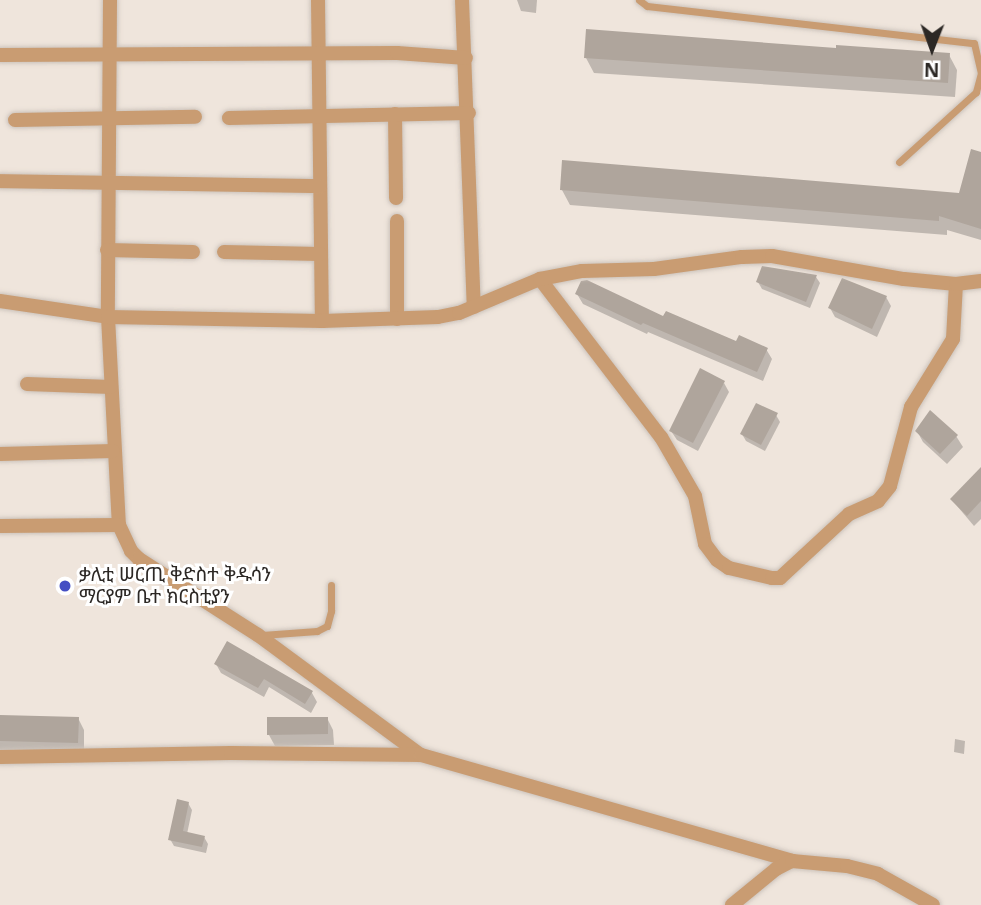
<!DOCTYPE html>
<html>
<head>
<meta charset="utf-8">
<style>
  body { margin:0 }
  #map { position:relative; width:981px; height:905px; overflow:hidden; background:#efe5dc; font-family:"Open Sans","Noto Sans Ethiopic",sans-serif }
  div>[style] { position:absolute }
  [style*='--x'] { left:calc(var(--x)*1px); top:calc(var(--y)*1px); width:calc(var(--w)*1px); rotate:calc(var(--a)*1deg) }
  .shadow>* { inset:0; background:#0003 }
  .building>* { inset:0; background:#afa59c }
  .roads { filter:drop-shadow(0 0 2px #ccc3bb) drop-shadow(0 0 2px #ccc3bb) }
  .service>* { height:7px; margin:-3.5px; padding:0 3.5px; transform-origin:3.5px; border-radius:3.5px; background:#c99c72 }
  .minor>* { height:14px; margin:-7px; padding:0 7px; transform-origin:7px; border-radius:7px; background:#c99c72 }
  .dots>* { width:19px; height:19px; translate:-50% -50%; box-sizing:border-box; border:4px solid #fff; border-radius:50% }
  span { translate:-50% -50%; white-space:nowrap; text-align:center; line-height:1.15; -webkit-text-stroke:6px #fff; paint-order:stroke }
  .poi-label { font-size:19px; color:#2c2825 }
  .left { translate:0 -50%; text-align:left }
  .north { position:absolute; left:897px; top:14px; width:70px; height:70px; -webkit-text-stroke:5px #fff; paint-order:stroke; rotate:181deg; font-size:19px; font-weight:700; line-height:28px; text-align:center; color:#2c2825 }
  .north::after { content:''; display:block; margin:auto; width:24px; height:32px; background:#2c2825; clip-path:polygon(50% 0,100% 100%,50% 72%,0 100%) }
</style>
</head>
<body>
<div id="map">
  <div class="shadow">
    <div style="clip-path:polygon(517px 0,537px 0,536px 13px,521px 11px)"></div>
    <div style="clip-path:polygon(838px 50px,949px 55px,957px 70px,955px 97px,594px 73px,586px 58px)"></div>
    <div style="clip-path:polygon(981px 154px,981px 240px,947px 230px,947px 235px,570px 205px,562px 190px,960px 194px)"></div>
    <div style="clip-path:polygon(816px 277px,820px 283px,810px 308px,762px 289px,758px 282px)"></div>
    <div style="clip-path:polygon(577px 294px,737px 343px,766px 349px,772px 359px,763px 381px,648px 332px,647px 334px,583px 304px)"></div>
    <div style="clip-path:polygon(886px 297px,891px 306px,877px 337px,835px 317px,830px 308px)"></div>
    <div style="clip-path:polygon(724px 383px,729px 392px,698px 451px,677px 440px,671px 431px)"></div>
    <div style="clip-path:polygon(776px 415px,780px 422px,765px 451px,746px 441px,742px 434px)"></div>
    <div style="clip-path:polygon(917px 431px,956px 436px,963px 447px,947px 464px,923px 442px)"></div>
    <div style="clip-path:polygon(981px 470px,981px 519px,974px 526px,952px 500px)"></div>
    <div style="clip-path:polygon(216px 664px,312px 693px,317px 702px,311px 713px,269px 687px,264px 697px,221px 673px)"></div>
    <div style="clip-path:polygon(0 716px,78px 718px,84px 730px,84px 754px,0 751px)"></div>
    <div style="clip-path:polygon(327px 718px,333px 730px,334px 745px,275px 746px,269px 735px)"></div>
    <div style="clip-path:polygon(955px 739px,965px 741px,964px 754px,954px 752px)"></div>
    <div style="clip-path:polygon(188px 803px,192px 810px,187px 834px,204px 837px,208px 844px,206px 853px,174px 846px,170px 839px)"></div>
  </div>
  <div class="building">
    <div style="clip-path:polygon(586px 29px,836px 48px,836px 45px,950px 53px,948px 83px,584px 58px)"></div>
    <div style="clip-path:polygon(971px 149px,981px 152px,981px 229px,939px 216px,939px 221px,560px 190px,562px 160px,959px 193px)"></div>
    <div style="clip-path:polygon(762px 266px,817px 275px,806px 302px,756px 282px)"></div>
    <div style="clip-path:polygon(842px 278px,887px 296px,872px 329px,828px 308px)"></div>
    <div style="clip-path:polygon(587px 280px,663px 316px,666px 311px,736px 341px,739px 335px,768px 348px,757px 372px,643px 323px,641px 325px,575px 294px,581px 281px)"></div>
    <div style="clip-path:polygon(700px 368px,725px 381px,693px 443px,669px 431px)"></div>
    <div style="clip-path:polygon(756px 403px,778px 413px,761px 445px,740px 434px)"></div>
    <div style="clip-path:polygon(930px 410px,958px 435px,940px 454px,915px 431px)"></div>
    <div style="clip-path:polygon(981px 467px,981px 501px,967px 516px,950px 499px)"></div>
    <div style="clip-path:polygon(227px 641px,313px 691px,305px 704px,264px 679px,258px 688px,214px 664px)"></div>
    <div style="clip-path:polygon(0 715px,79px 717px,78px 743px,0 741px)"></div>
    <div style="clip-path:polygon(267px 717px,328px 717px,328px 734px,267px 735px)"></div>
    <div style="clip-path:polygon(177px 799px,189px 802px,183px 831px,205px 836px,202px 847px,168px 840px)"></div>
  </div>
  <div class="roads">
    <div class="service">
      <div style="--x:639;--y:0;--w:10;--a:37"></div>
      <div style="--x:647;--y:6;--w:329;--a:6.5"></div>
      <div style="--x:974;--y:43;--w:31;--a:77"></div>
      <div style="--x:981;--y:73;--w:20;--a:105"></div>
      <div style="--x:976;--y:92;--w:104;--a:137.7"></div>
      <div style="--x:262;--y:635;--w:55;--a:-4.2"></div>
      <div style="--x:317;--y:631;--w:11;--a:-27"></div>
      <div style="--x:327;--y:626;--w:16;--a:-75"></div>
      <div style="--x:331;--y:611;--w:26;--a:-90"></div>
    </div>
    <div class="minor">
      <div style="--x:110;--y:0;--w:317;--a:90.4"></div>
      <div style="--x:108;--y:317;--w:208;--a:87"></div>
      <div style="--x:119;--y:525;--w:29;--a:65"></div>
      <div style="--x:131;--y:551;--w:11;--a:45"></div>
      <div style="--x:139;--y:559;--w:141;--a:32.6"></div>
      <div style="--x:258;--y:635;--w:202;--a:36.4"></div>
      <div style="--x:318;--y:0;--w:321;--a:89.3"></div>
      <div style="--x:462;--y:0;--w:307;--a:87.8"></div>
      <div style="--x:0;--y:55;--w:397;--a:-0.3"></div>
      <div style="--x:397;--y:53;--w:69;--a:4.1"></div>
      <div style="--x:395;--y:114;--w:84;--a:89.3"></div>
      <div style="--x:229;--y:118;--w:240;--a:-1.2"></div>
      <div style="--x:15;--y:120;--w:180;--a:-1"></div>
      <div style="--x:0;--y:181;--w:320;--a:0.9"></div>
      <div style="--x:397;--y:221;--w:98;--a:90"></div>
      <div style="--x:107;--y:250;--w:86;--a:1.3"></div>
      <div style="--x:224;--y:252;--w:96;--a:1.2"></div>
      <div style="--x:540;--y:279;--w:199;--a:52.6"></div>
      <div style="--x:661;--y:437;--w:68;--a:60"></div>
      <div style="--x:695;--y:496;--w:49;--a:78.2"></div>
      <div style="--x:705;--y:544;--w:20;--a:53"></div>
      <div style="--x:717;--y:560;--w:14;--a:34"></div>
      <div style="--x:729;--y:568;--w:44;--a:13.1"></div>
      <div style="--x:772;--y:578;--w:8;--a:0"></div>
      <div style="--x:780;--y:578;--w:94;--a:-42.8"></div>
      <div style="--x:849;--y:514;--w:32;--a:-24"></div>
      <div style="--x:878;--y:501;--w:19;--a:-51"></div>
      <div style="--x:890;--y:486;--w:82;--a:-75.1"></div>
      <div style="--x:911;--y:407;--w:80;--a:-58.3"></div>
      <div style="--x:953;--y:339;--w:55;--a:-86.9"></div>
      <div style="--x:0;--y:301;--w:109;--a:8.4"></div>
      <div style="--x:108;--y:317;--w:214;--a:1.1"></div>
      <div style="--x:322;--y:321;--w:116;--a:-2"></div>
      <div style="--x:438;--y:317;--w:21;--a:-11"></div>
      <div style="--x:459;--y:313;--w:88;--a:-22.8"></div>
      <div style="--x:540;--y:279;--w:43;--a:-10.8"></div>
      <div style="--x:582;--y:271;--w:72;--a:-1.6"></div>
      <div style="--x:654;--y:269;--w:89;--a:-7.8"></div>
      <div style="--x:742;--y:257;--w:30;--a:-2"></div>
      <div style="--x:772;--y:256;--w:134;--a:9.9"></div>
      <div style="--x:904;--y:279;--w:52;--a:5.5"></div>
      <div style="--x:956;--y:284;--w:25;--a:-7"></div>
      <div style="--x:27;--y:384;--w:84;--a:2"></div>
      <div style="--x:0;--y:454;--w:113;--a:-1.5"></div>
      <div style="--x:0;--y:526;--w:119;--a:-0.5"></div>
      <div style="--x:0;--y:757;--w:231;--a:-1"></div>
      <div style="--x:231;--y:753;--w:190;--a:0.6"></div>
      <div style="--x:421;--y:755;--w:386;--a:15.9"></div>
      <div style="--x:732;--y:905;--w:57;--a:-39.3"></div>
      <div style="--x:776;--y:869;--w:18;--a:-27"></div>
      <div style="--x:792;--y:861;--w:55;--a:5.2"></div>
      <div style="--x:847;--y:866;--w:32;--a:14"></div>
      <div style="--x:878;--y:874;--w:63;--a:29.4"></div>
    </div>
  </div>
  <div class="dots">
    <div style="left:65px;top:586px;background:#444ec3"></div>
  </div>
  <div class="poi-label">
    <span class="left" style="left:79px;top:586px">ቃሊቲ ሠርጢ ቅድስተ ቅዱሳን<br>ማርያም ቤተ ክርስቲያን</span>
  </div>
  <div class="north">N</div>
</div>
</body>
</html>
